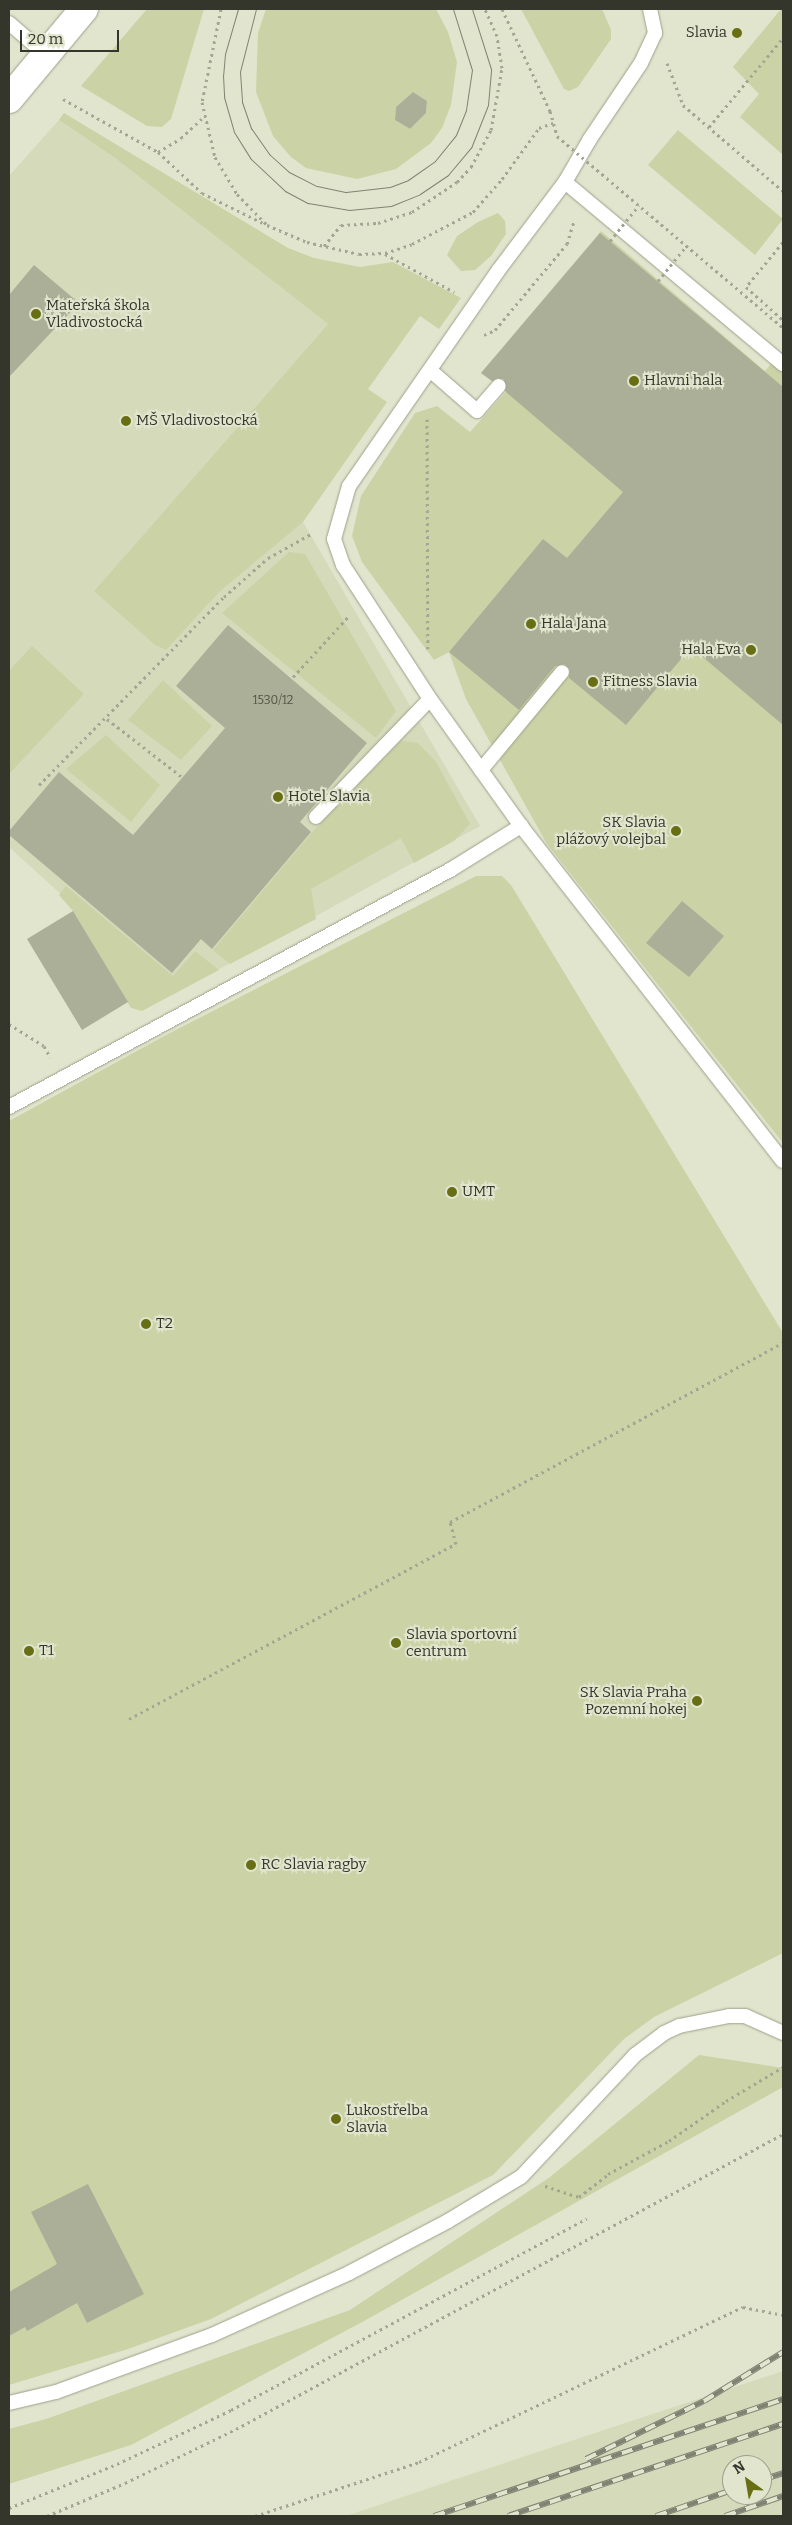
<!DOCTYPE html>
<html>
<head>
<meta charset="utf-8">
<style>
  body { margin:0 }
  #map { position:relative; width:792px; height:2525px; overflow:hidden; background:#e1e5cd; font-family:Bitter,serif }
  div>[style] { position:absolute }
  [style*='--x'] { left:calc(var(--x)*1px); top:calc(var(--y)*1px); width:calc(var(--w)*1px); rotate:calc(var(--a)*1deg) }
  .built>* { inset:0; background:#d5dabb }
  .green>* { inset:0; background:#cbd2a6 }
  .building>* { inset:0; background:#acaf98 }
  .path>* { height:3px; margin-top:-1.5px; transform-origin:0; background:repeating-linear-gradient(90deg,#a3a693 0 2.5px,transparent 0 6.5px) }
  .roads { filter:drop-shadow(0 0 1px #9da08a) drop-shadow(0 0 1px #9da08a) }
  .service>* { height:14px; margin:-7px; padding:0 7px; transform-origin:7px; border-radius:7px; background:#fff }
  .minor>* { height:28px; margin:-14px; padding:0 14px; transform-origin:14px; border-radius:14px; background:#fff }
  .tram>* { height:1px; margin:-0.5px; padding:0 0.5px; transform-origin:0.5px; border-radius:0.5px; background:#808373 }
  .rail>* { height:5.5px; margin-top:-2.75px; transform-origin:0; background:repeating-linear-gradient(90deg,#e1e5cd 0 11px,#808373 0 22px); box-sizing:border-box; border-block:1px solid #808373 }
  .path-bridge>* { height:3px; margin-top:-1.5px; transform-origin:0; background:repeating-linear-gradient(90deg,#a3a693 0 2.5px,transparent 0 6.5px) }
  .dots>* { width:14px; height:14px; translate:-50% -50%; box-sizing:border-box; border:2px solid #e1e5cd; border-radius:50% }
  span { translate:-50% -50%; white-space:nowrap; text-align:center; line-height:1.15; -webkit-text-stroke:4px #e1e5cd; paint-order:stroke }
  .number-label { font-size:12px; color:#525447 }
  .number-label span { -webkit-text-stroke-width:0 }
  .poi-label { font-size:15px; color:#34362c }
  .right { translate:-100% -50%; text-align:right }
  .left { translate:0 -50%; text-align:left }
  .frame { position:absolute; inset:0; border:10px solid #34362c; pointer-events:none }
  .north { position:absolute; left:722px; top:2455px; width:50px; height:50px; box-sizing:border-box; background:#e1e5cd; border:1px solid #9c9f8d; border-radius:50%; rotate:328deg; font-size:14px; font-weight:700; line-height:20px; text-align:center; color:#34362c }
  .north::after { content:''; display:block; margin:auto; width:18px; height:22px; background:#676e13; clip-path:polygon(50% 0,100% 100%,50% 72%,0 100%) }
  .scale { position:absolute; left:20px; top:30px; width:99px; height:22px; box-sizing:border-box; border:2px solid #34362c; border-top:0; padding-left:6px; font-size:15px; line-height:18px; white-space:nowrap; color:#34362c; -webkit-text-stroke:4px #e1e5cd; paint-order:stroke }
</style>
</head>
<body>
<div id="map">
  <div class="built">
    <div style="clip-path:polygon(59px 120px,115px 158px,328px 324px,94px 591px,204px 596px,303px 522px,480px 826px,172px 995px,9px 847px,9px 176px)"></div>
    <div style="clip-path:polygon(evenodd,783px 2371px,783px 2516px,346px 2516px,459px 2478px,783px 2371px,732px 2465px,762px 2465px,762px 2495px,732px 2495px,732px 2465px)"></div>
  </div>
  <div class="green">
    <div style="clip-path:polygon(147px 9px,204px 9px,171px 119px,162px 127px,147px 126px,81px 86px)"></div>
    <div style="clip-path:polygon(evenodd,266px 9px,436px 9px,448px 32px,457px 62px,451px 105px,442px 128px,431px 143px,396px 169px,357px 179px,306px 168px,291px 157px,273px 136px,256px 92px,258px 33px,266px 9px,413px 92px,427px 101px,426px 113px,410px 129px,395px 120px,396px 107px,413px 92px)"></div>
    <div style="clip-path:polygon(521px 9px,599px 9px,603px 11px,611px 30px,611px 39px,578px 87px,569px 91px,564px 89px)"></div>
    <div style="clip-path:polygon(781px 9px,783px 9px,783px 155px,740px 117px,759px 94px,733px 67px)"></div>
    <div style="clip-path:polygon(64px 113px,288px 248px,314px 258px,360px 267px,393px 262px,461px 298px,439px 329px,420px 316px,368px 389px,387px 402px,303px 522px,219px 592px,166px 650px,155px 645px,94px 591px,328px 324px,115px 158px,59px 120px)"></div>
    <div style="clip-path:polygon(678px 130px,783px 219px,755px 255px,648px 165px)"></div>
    <div style="clip-path:polygon(498px 213px,505px 221px,506px 234px,491px 256px,475px 270px,461px 271px,447px 255px,457px 236px,478px 222px)"></div>
    <div style="clip-path:polygon(601px 231px,765px 371px,783px 350px,783px 1143px,547px 844px,466px 699px,449px 652px,434px 660px,362px 562px,352px 536px,361px 496px,415px 413px,437px 406px,470px 432px,506px 392px,481px 373px)"></div>
    <div style="clip-path:polygon(289px 552px,305px 554px,396px 711px,376px 738px,222px 613px)"></div>
    <div style="clip-path:polygon(32px 646px,84px 694px,9px 774px,9px 671px)"></div>
    <div style="clip-path:polygon(163px 680px,212px 726px,181px 760px,128px 720px)"></div>
    <div style="clip-path:polygon(106px 735px,160px 785px,131px 822px,66px 769px)"></div>
    <div style="clip-path:polygon(401px 741px,418px 743px,436px 762px,470px 824px,454px 841px,414px 863px,401px 838px,311px 889px,316px 919px,230px 964px,213px 950px,314px 830px)"></div>
    <div style="clip-path:polygon(476px 876px,502px 876px,511px 885px,783px 1333px,783px 1953px,654px 2017px,624px 2039px,493px 2175px,211px 2319px,128px 2349px,9px 2385px,9px 1121px,166px 1035px)"></div>
    <div style="clip-path:polygon(66px 886px,173px 976px,195px 951px,219px 970px,142px 1011px,131px 1008px,73px 911px,59px 895px)"></div>
    <div style="clip-path:polygon(699px 2055px,783px 2068px,783px 2087px,364px 2321px,131px 2445px,9px 2484px,9px 2429px,46px 2419px,350px 2310px,550px 2177px)"></div>
  </div>
  <div class="building">
    <div style="clip-path:polygon(413px 92px,427px 101px,426px 113px,410px 129px,395px 120px,396px 107px)"></div>
    <div style="clip-path:polygon(600px 233px,783px 387px,783px 725px,691px 647px,626px 725px,569px 678px,570px 669px,564px 664px,555px 666px,519px 710px,449px 652px,543px 539px,567px 558px,623px 492px,506px 392px,504px 379px,497px 378px,492px 381px,481px 373px)"></div>
    <div style="clip-path:polygon(34px 265px,79px 303px,9px 377px,9px 295px)"></div>
    <div style="clip-path:polygon(228px 625px,367px 743px,300px 822px,311px 832px,212px 949px,201px 939px,172px 973px,9px 835px,9px 831px,59px 772px,133px 835px,225px 728px,176px 686px)"></div>
    <div style="clip-path:polygon(682px 901px,724px 936px,689px 977px,646px 943px)"></div>
    <div style="clip-path:polygon(73px 911px,128px 1002px,82px 1030px,27px 939px)"></div>
    <div style="clip-path:polygon(88px 2184px,144px 2294px,87px 2323px,77px 2303px,27px 2331px,25px 2327px,9px 2336px,9px 2292px,57px 2264px,31px 2212px)"></div>
  </div>
  <div class="path">
    <div style="--x:221;--y:9;--w:95;--a:101.5"></div>
    <div style="--x:202;--y:102;--w:57;--a:76.7"></div>
    <div style="--x:215;--y:157;--w:43;--a:59.3"></div>
    <div style="--x:237;--y:194;--w:43;--a:45.9"></div>
    <div style="--x:267;--y:225;--w:43;--a:23"></div>
    <div style="--x:307;--y:242;--w:53;--a:13"></div>
    <div style="--x:359;--y:254;--w:26;--a:-2"></div>
    <div style="--x:385;--y:253;--w:28;--a:-18"></div>
    <div style="--x:412;--y:244;--w:69;--a:-27.7"></div>
    <div style="--x:473;--y:212;--w:44;--a:-48.7"></div>
    <div style="--x:502;--y:179;--w:63;--a:-54"></div>
    <div style="--x:539;--y:128;--w:15;--a:-20"></div>
    <div style="--x:502;--y:9;--w:113;--a:64.8"></div>
    <div style="--x:550;--y:111;--w:26;--a:74"></div>
    <div style="--x:667;--y:63;--w:45;--a:69.1"></div>
    <div style="--x:683;--y:105;--w:132;--a:40.7"></div>
    <div style="--x:63;--y:99;--w:109;--a:29.2"></div>
    <div style="--x:158;--y:152;--w:60;--a:43"></div>
    <div style="--x:202;--y:193;--w:70;--a:26.2"></div>
    <div style="--x:709;--y:127;--w:116;--a:-50.3"></div>
    <div style="--x:158;--y:152;--w:27;--a:-31"></div>
    <div style="--x:181;--y:138;--w:33;--a:-43"></div>
    <div style="--x:783;--y:242;--w:58;--a:129.4"></div>
    <div style="--x:746;--y:287;--w:50;--a:41.7"></div>
    <div style="--x:324;--y:246;--w:27;--a:-51"></div>
    <div style="--x:341;--y:225;--w:37;--a:-3"></div>
    <div style="--x:378;--y:223;--w:36;--a:-18"></div>
    <div style="--x:412;--y:212;--w:54;--a:-33.7"></div>
    <div style="--x:457;--y:182;--w:21;--a:-47"></div>
    <div style="--x:471;--y:167;--w:42;--a:-61.6"></div>
    <div style="--x:491;--y:130;--w:63;--a:-79.9"></div>
    <div style="--x:502;--y:68;--w:32;--a:-99"></div>
    <div style="--x:497;--y:36;--w:30;--a:-114"></div>
    <div style="--x:385;--y:254;--w:79;--a:28.8"></div>
    <div style="--x:484;--y:335;--w:12;--a:-24"></div>
    <div style="--x:495;--y:330;--w:112;--a:-50.1"></div>
    <div style="--x:567;--y:244;--w:24;--a:-73"></div>
    <div style="--x:427;--y:419;--w:231;--a:89.8"></div>
    <div style="--x:293;--y:677;--w:81;--a:-47.5"></div>
    <div style="--x:107;--y:719;--w:95;--a:37.7"></div>
    <div style="--x:39;--y:785;--w:264;--a:-45.5"></div>
    <div style="--x:224;--y:597;--w:59;--a:-41.6"></div>
    <div style="--x:268;--y:558;--w:49;--a:-29.2"></div>
    <div style="--x:9;--y:1024;--w:41;--a:32.2"></div>
    <div style="--x:44;--y:1046;--w:13;--a:61"></div>
    <div style="--x:129;--y:1719;--w:371;--a:-28.2"></div>
    <div style="--x:456;--y:1544;--w:23;--a:-105"></div>
    <div style="--x:450;--y:1522;--w:378;--a:-28.3"></div>
    <div style="--x:545;--y:2186;--w:36;--a:18"></div>
    <div style="--x:579;--y:2197;--w:37;--a:-38"></div>
    <div style="--x:608;--y:2174;--w:69;--a:-28.4"></div>
    <div style="--x:669;--y:2141;--w:70;--a:-35.1"></div>
    <div style="--x:726;--y:2101;--w:66;--a:-30.8"></div>
    <div style="--x:9;--y:2508;--w:117;--a:-22.2"></div>
    <div style="--x:117;--y:2464;--w:126;--a:-25.3"></div>
    <div style="--x:231;--y:2410;--w:404;--a:-28.3"></div>
    <div style="--x:47;--y:2516;--w:85;--a:-22.9"></div>
    <div style="--x:125;--y:2483;--w:123;--a:-25.9"></div>
    <div style="--x:236;--y:2429;--w:621;--a:-28.34"></div>
    <div style="--x:255;--y:2516;--w:173;--a:-18.2"></div>
    <div style="--x:419;--y:2462;--w:359;--a:-25.6"></div>
    <div style="--x:743;--y:2307;--w:41;--a:11.3"></div>
  </div>
  <div class="roads">
    <div class="service">
      <div style="--x:650;--y:9;--w:25;--a:78"></div>
      <div style="--x:655;--y:33;--w:33;--a:115"></div>
      <div style="--x:641;--y:63;--w:92;--a:123.9"></div>
      <div style="--x:590;--y:139;--w:50;--a:120.2"></div>
      <div style="--x:565;--y:182;--w:111;--a:127"></div>
      <div style="--x:498;--y:271;--w:262;--a:124.7"></div>
      <div style="--x:349;--y:486;--w:55;--a:105.8"></div>
      <div style="--x:334;--y:539;--w:28;--a:71"></div>
      <div style="--x:343;--y:565;--w:156;--a:57"></div>
      <div style="--x:428;--y:696;--w:160;--a:54.4"></div>
      <div style="--x:521;--y:826;--w:425;--a:52"></div>
      <div style="--x:9;--y:23;--w:49;--a:40.9"></div>
      <div style="--x:565;--y:182;--w:284;--a:39.9"></div>
      <div style="--x:431;--y:371;--w:61;--a:41"></div>
      <div style="--x:477;--y:411;--w:33;--a:-49"></div>
      <div style="--x:481;--y:770;--w:127;--a:-50.4"></div>
      <div style="--x:316;--y:817;--w:164;--a:-46"></div>
      <div style="--x:9;--y:1107;--w:501;--a:-28.25"></div>
      <div style="--x:450;--y:870;--w:84;--a:-31.8"></div>
      <div style="--x:9;--y:2403;--w:48;--a:-13.2"></div>
      <div style="--x:56;--y:2392;--w:166;--a:-20.1"></div>
      <div style="--x:212;--y:2335;--w:150;--a:-24.3"></div>
      <div style="--x:349;--y:2273;--w:112;--a:-27.7"></div>
      <div style="--x:448;--y:2221;--w:85;--a:-31.1"></div>
      <div style="--x:521;--y:2177;--w:167;--a:-46.9"></div>
      <div style="--x:635;--y:2055;--w:36;--a:-37"></div>
      <div style="--x:664;--y:2033;--w:17;--a:-25"></div>
      <div style="--x:679;--y:2026;--w:51;--a:-11.3"></div>
      <div style="--x:729;--y:2016;--w:16;--a:0"></div>
      <div style="--x:745;--y:2016;--w:42;--a:24.1"></div>
    </div>
    <div class="minor">
      <div style="--x:9;--y:99;--w:117;--a:-50.2"></div>
    </div>
  </div>
  <div class="tram">
    <div style="--x:238;--y:9;--w:47;--a:106.1"></div>
    <div style="--x:225;--y:54;--w:21;--a:95"></div>
    <div style="--x:223;--y:75;--w:22;--a:87"></div>
    <div style="--x:224;--y:97;--w:36;--a:74"></div>
    <div style="--x:234;--y:132;--w:32;--a:58"></div>
    <div style="--x:251;--y:159;--w:47;--a:43.3"></div>
    <div style="--x:285;--y:191;--w:26;--a:28"></div>
    <div style="--x:308;--y:203;--w:42;--a:9.7"></div>
    <div style="--x:349;--y:210;--w:42;--a:-5.4"></div>
    <div style="--x:391;--y:206;--w:31;--a:-22"></div>
    <div style="--x:420;--y:194;--w:34;--a:-34"></div>
    <div style="--x:448;--y:175;--w:35;--a:-50"></div>
    <div style="--x:471;--y:148;--w:46;--a:-68.4"></div>
    <div style="--x:488;--y:105;--w:36;--a:-85"></div>
    <div style="--x:491;--y:69;--w:63;--a:-107.6"></div>
    <div style="--x:256;--y:9;--w:65;--a:104.3"></div>
    <div style="--x:240;--y:72;--w:30;--a:86"></div>
    <div style="--x:242;--y:102;--w:28;--a:71"></div>
    <div style="--x:251;--y:128;--w:32;--a:55"></div>
    <div style="--x:269;--y:154;--w:27;--a:42"></div>
    <div style="--x:289;--y:172;--w:31;--a:27"></div>
    <div style="--x:317;--y:186;--w:30;--a:12"></div>
    <div style="--x:346;--y:192;--w:44;--a:-6.5"></div>
    <div style="--x:390;--y:187;--w:19;--a:-21"></div>
    <div style="--x:408;--y:180;--w:33;--a:-35"></div>
    <div style="--x:435;--y:161;--w:33;--a:-51"></div>
    <div style="--x:456;--y:135;--w:27;--a:-68"></div>
    <div style="--x:466;--y:110;--w:40;--a:-81.5"></div>
    <div style="--x:472;--y:70;--w:64;--a:-107.3"></div>
  </div>
  <div class="rail">
    <div style="--x:586;--y:2459;--w:131;--a:-26.2"></div>
    <div style="--x:704;--y:2401;--w:93;--a:-31.8"></div>
    <div style="--x:762;--y:2480;--w:22;--a:-18"></div>
    <div style="--x:434;--y:2516;--w:368;--a:-18.5"></div>
    <div style="--x:508;--y:2516;--w:290;--a:-18.5"></div>
    <div style="--x:656;--y:2516;--w:80;--a:-18.9"></div>
    <div style="--x:725;--y:2516;--w:61;--a:-19"></div>
  </div>
  <div class="path-bridge">
    <div style="--x:557;--y:136;--w:297;--a:40.3"></div>
    <div style="--x:610;--y:241;--w:46;--a:-51.1"></div>
    <div style="--x:658;--y:281;--w:46;--a:-51.1"></div>
  </div>
  <div class="dots">
    <div style="left:737px;top:33px;background:#676e13"></div>
    <div style="left:36px;top:314px;background:#676e13"></div>
    <div style="left:634px;top:381px;background:#676e13"></div>
    <div style="left:126px;top:421px;background:#676e13"></div>
    <div style="left:531px;top:624px;background:#676e13"></div>
    <div style="left:751px;top:650px;background:#676e13"></div>
    <div style="left:593px;top:682px;background:#676e13"></div>
    <div style="left:278px;top:797px;background:#676e13"></div>
    <div style="left:676px;top:831px;background:#676e13"></div>
    <div style="left:452px;top:1192px;background:#676e13"></div>
    <div style="left:146px;top:1324px;background:#676e13"></div>
    <div style="left:396px;top:1643px;background:#676e13"></div>
    <div style="left:29px;top:1651px;background:#676e13"></div>
    <div style="left:697px;top:1701px;background:#676e13"></div>
    <div style="left:251px;top:1865px;background:#676e13"></div>
    <div style="left:336px;top:2119px;background:#676e13"></div>
  </div>
  <div class="number-label">
    <span style="left:273px;top:701px">1530/12</span>
  </div>
  <div class="poi-label">
    <span class="right" style="left:727px;top:33px">Slavia</span>
    <span class="left" style="left:46px;top:314px">Mateřská škola<br>Vladivostocká</span>
    <span class="left" style="left:644px;top:381px">Hlavni hala</span>
    <span class="left" style="left:136px;top:421px">MŠ Vladivostocká</span>
    <span class="left" style="left:541px;top:624px">Hala Jana</span>
    <span class="right" style="left:741px;top:650px">Hala Eva</span>
    <span class="left" style="left:603px;top:682px">Fitness Slavia</span>
    <span class="left" style="left:288px;top:797px">Hotel Slavia</span>
    <span class="right" style="left:666px;top:831px">SK Slavia<br>plážový volejbal</span>
    <span class="left" style="left:462px;top:1192px">UMT</span>
    <span class="left" style="left:156px;top:1324px">T2</span>
    <span class="left" style="left:406px;top:1643px">Slavia sportovní<br>centrum</span>
    <span class="left" style="left:39px;top:1651px">T1</span>
    <span class="right" style="left:687px;top:1701px">SK Slavia Praha<br>Pozemní hokej</span>
    <span class="left" style="left:261px;top:1865px">RC Slavia ragby</span>
    <span class="left" style="left:346px;top:2119px">Lukostřelba<br>Slavia</span>
  </div>
  <div class="frame"></div>
  <div class="north">N</div>
  <div class="scale">20 m</div>
</div>
</body>
</html>
